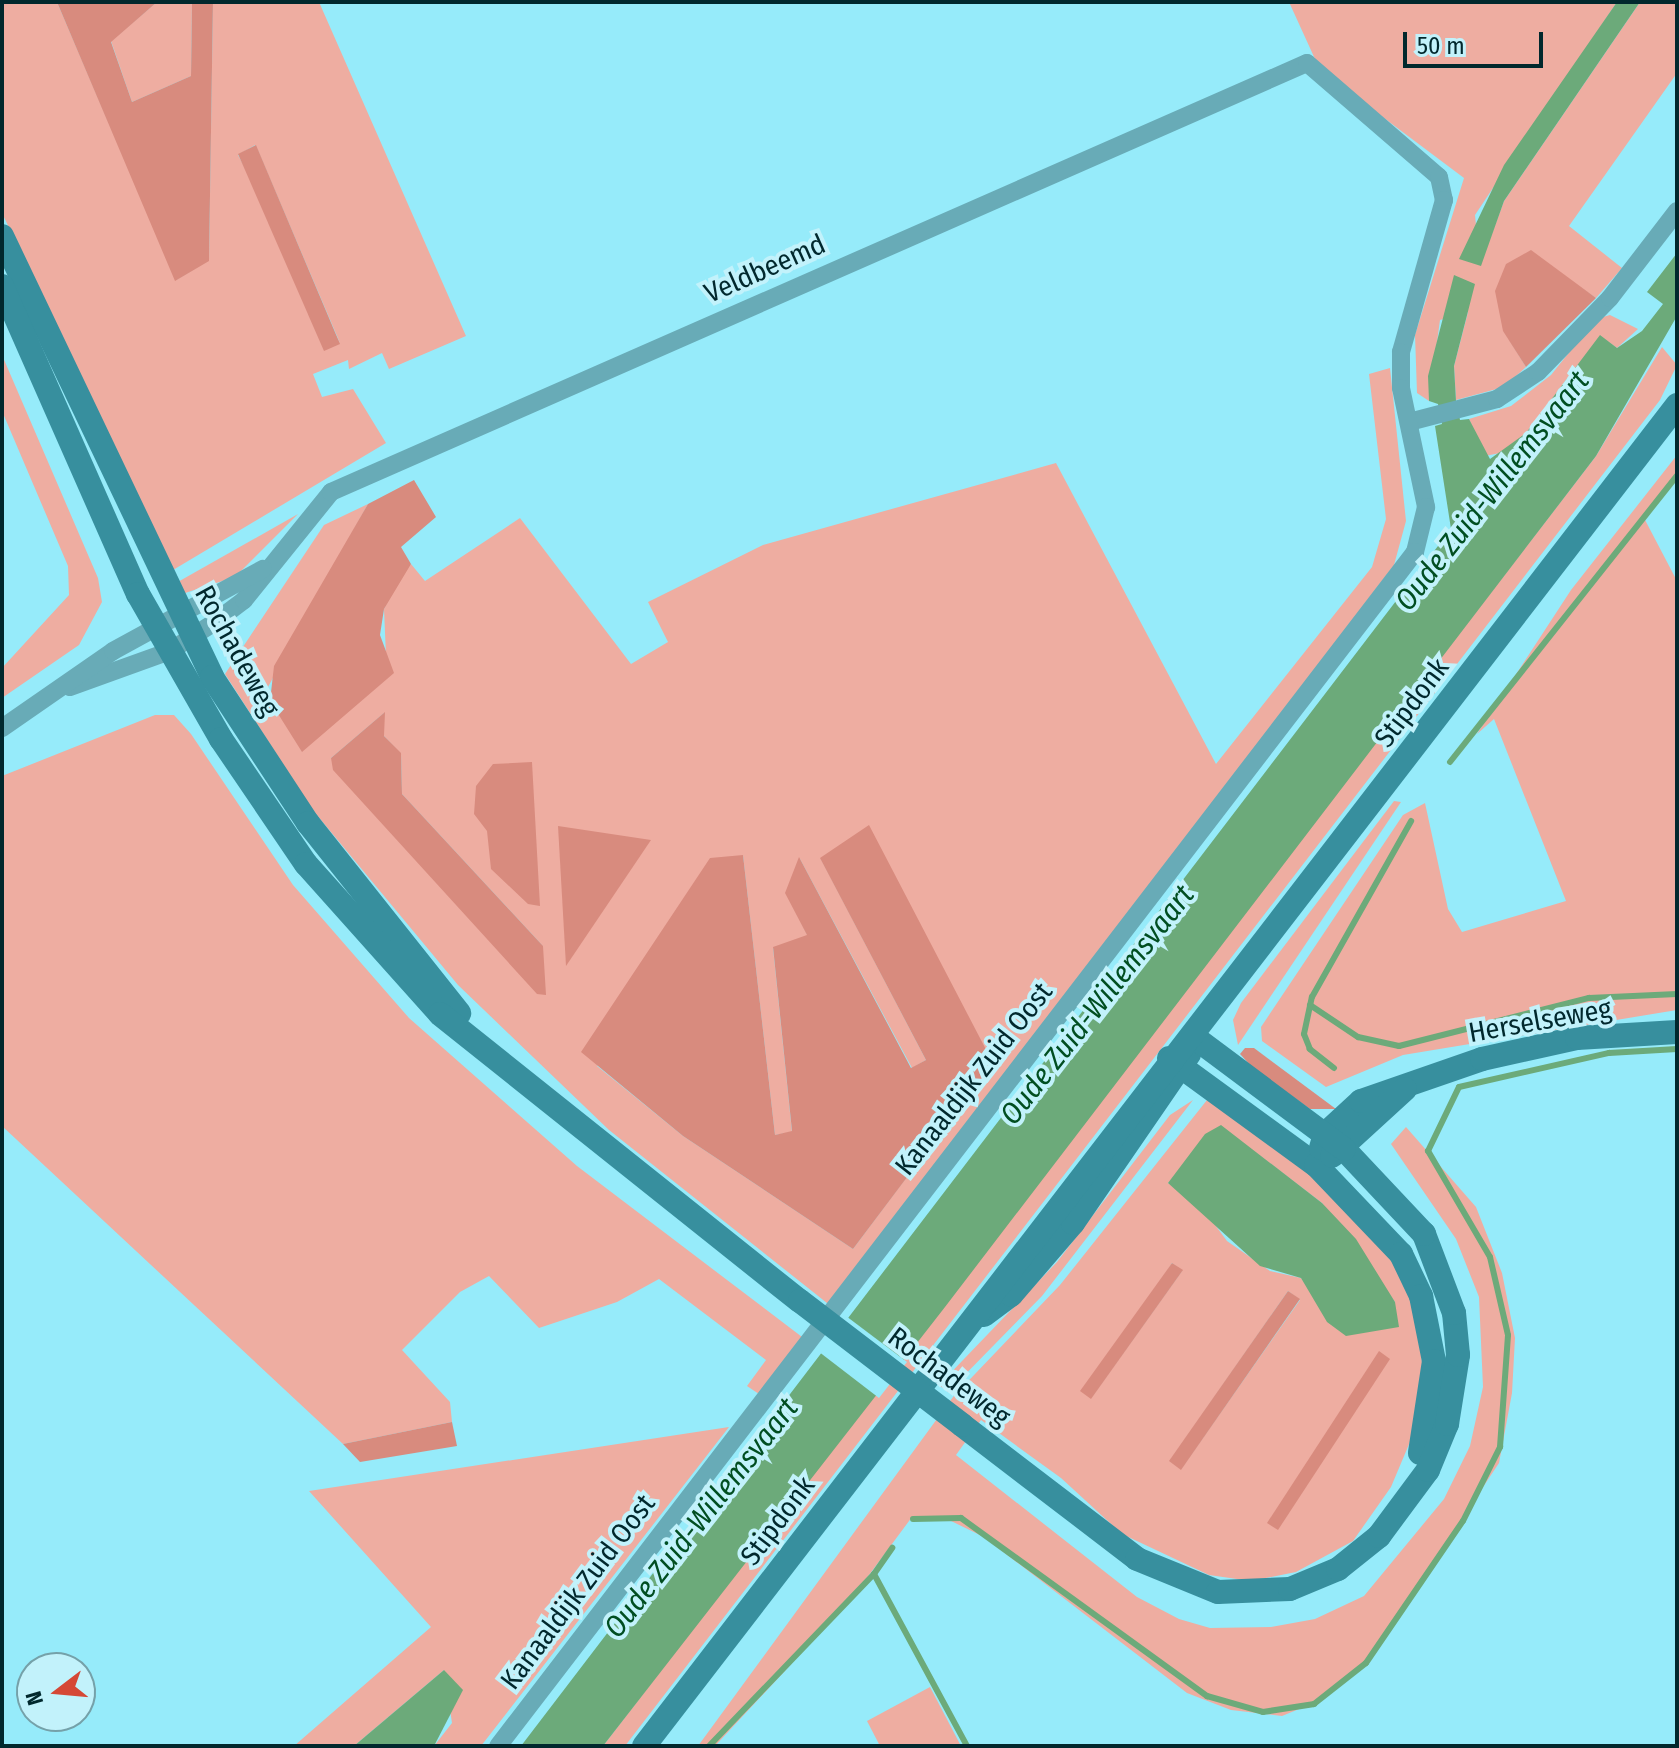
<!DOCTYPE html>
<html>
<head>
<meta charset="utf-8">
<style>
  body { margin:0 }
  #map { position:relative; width:1679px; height:1748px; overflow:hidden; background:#96ebfa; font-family:"Fira Sans Condensed",sans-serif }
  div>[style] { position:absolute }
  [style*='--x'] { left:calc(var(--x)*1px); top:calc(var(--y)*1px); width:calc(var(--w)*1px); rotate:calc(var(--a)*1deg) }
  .green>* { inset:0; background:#eeada1 }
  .forest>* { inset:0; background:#d88b7e }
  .water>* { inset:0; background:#6caa7a }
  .pier>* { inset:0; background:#96ebfa }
  .stream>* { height:6px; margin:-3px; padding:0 3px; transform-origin:3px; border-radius:3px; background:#6caa7a }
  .street>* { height:18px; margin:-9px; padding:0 9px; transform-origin:9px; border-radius:9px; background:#68abb7 }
  .secondary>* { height:24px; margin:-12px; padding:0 12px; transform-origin:12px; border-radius:12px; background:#378f9e }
  .secondary-bridge>* { height:24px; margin:-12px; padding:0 12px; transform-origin:12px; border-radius:12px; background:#378f9e }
  span { translate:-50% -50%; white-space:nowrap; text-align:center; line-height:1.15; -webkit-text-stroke:8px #c2f2fb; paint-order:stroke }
  .street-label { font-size:28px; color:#01282d }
  .water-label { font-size:30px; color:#014e21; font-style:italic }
  .frame { position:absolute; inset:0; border:4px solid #01282d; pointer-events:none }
  .north { position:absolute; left:16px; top:1652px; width:80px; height:80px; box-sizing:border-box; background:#c2f2fb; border:2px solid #75a1a9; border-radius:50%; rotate:254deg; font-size:22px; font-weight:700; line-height:32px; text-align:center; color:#01282d }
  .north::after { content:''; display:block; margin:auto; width:28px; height:36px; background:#d54836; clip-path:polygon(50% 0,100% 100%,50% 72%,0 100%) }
  .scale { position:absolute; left:1403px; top:32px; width:140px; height:36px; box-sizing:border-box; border:4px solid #01282d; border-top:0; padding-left:10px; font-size:24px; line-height:28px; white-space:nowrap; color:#01282d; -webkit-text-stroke:6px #c2f2fb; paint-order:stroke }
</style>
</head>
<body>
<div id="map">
  <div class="green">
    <div style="clip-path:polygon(evenodd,2px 2px,57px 2px,176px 280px,209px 260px,213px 2px,319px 2px,466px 336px,389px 369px,382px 353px,349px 369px,348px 360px,313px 374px,322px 397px,353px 389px,386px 443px,173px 570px,2px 213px,2px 2px,255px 145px,256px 146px,340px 343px,238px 155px,255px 145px)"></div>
    <div style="clip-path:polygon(157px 2px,192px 2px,191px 76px,132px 102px,111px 41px)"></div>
    <div style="clip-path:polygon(1289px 2px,1617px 2px,1475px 215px,1480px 266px,1504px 201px,1640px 2px,1677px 2px,1677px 73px,1569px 226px,1622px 268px,1596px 298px,1568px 279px,1504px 331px,1526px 367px,1504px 387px,1456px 400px,1454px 366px,1468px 312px,1440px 320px,1429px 401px,1417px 393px,1415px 335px,1464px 178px,1320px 70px)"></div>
    <div style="clip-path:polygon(1610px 315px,1638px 329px,1617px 348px,1600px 336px,1526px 433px,1505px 452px,1485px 456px,1469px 419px,1511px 406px,1551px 375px,1596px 319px)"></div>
    <div style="clip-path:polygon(1662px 347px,1677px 365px,1660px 400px,625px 1746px,603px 1746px,1596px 456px)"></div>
    <div style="clip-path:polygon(2px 355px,98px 578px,102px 602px,79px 645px,2px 698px,2px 668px,69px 595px,68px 566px,2px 411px)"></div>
    <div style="clip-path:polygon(evenodd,1390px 368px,1406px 521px,1394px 565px,832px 1307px,609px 1130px,458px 985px,311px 808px,225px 674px,324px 525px,368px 504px,268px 687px,302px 751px,386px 656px,384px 609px,400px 575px,411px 564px,425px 581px,520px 518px,631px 664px,668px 642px,648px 602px,763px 545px,1056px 463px,1216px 764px,1372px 567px,1386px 519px,1369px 374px,1390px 368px,384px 713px,384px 736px,401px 754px,402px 794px,543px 946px,331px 758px,384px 713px,1390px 368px,743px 855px,775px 1135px,792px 1132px,773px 948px,808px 936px,786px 893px,800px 859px,912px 1068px,926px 1060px,821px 859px,992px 1063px,853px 1249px,683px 1136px,597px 1066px,743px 855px)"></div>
    <div style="clip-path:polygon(1677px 455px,1677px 473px,1644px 518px,1677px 581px,1677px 1010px,1403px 1055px,1326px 1087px,1262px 1041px,1261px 1027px,1403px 815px,1425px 803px,1448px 909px,1462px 932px,1566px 901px,1494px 719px,1477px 734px,1571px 590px)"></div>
    <div style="clip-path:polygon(298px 514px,235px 577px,185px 593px,176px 583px)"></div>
    <div style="clip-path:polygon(155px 715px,174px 715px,191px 734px,293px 885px,409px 1018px,577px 1166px,806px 1340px,762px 1396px,747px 1386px,766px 1360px,659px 1279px,617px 1302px,539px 1328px,489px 1276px,460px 1292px,402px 1350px,450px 1402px,452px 1422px,343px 1444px,2px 1126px,2px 776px)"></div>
    <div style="clip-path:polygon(1394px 801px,1401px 802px,1238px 1045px,1233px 1020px,1241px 1003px)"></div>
    <div style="clip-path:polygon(1193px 1100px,1042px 1296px,948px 1392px,939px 1385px,1057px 1262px,1170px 1115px)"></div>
    <div style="clip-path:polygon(evenodd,1207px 1100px,1227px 1106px,1342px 1197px,1397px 1268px,1416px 1306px,1424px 1381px,1415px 1430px,1391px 1487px,1353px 1541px,1296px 1572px,1251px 1581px,1209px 1575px,1122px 1534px,1061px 1478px,981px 1420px,956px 1455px,1137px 1597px,1179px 1619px,1210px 1628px,1271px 1627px,1315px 1619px,1364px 1596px,1444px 1499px,1470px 1446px,1483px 1387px,1479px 1297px,1456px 1239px,1391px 1144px,1406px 1127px,1476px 1207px,1502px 1273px,1515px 1338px,1512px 1393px,1499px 1463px,1363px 1667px,1321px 1700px,1282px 1716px,1231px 1710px,1187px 1693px,984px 1537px,949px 1520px,912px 1517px,849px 1602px,715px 1746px,698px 1746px,953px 1397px,1060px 1285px,1207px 1100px,1221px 1126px,1322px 1203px,1395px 1302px,1314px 1296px,1301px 1278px,1270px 1271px,1227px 1241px,1201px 1206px,1168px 1183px,1221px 1126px,1207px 1100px,1172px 1263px,1182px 1271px,1091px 1398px,1172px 1263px,1207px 1100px,1288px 1291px,1300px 1300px,1181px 1469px,1170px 1461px,1288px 1291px)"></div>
    <div style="clip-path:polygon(729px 1427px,481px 1746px,434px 1746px,452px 1723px,444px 1670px,354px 1746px,294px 1746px,431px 1627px,309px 1491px)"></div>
    <div style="clip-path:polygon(930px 1687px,961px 1746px,880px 1746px,867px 1721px)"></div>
  </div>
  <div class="forest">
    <div style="clip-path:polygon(57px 2px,157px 2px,111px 42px,132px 102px,191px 76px,192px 2px,213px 2px,209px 261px,175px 281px)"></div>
    <div style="clip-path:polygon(256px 145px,340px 344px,324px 351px,238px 154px)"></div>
    <div style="clip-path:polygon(1531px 250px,1596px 298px,1526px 367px,1503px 331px,1495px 291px,1506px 264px)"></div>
    <div style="clip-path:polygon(414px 480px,436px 517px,401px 547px,411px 564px,384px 609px,380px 635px,394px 673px,302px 752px,270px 701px,274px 666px,368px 504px)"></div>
    <div style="clip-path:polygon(385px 712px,384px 736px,401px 753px,402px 794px,543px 946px,546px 995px,537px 994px,333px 770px,331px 758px)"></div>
    <div style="clip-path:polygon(532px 762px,540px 906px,528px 904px,491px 869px,487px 831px,474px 814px,476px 786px,493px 764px)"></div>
    <div style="clip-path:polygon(869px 825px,993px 1063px,853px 1249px,683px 1136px,581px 1052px,710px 858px,743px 855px,775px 1135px,792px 1131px,773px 947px,807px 935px,785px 893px,799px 857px,911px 1068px,926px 1060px,820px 858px)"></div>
    <div style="clip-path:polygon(558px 826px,651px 840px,566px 966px)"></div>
    <div style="clip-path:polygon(1245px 1048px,1254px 1048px,1336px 1109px,1310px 1109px,1253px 1068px,1240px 1054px)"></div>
    <div style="clip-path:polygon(1172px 1263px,1183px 1270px,1091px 1399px,1080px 1391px)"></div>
    <div style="clip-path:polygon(1288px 1291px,1300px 1299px,1181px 1470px,1169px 1461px)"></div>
    <div style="clip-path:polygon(1379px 1351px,1390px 1359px,1278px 1530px,1267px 1523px)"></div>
    <div style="clip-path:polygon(452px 1422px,457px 1446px,360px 1462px,343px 1444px)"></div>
  </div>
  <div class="water">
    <div style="clip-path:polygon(1617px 2px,1640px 2px,1504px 201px,1481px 266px,1459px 259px,1504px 165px)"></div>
    <div style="clip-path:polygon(1677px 253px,1677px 316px,1596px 456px,945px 1307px,603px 1746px,521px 1746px,1451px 529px,1435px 426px,1442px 424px,1438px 404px,1429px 401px,1428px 376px,1454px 275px,1475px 284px,1454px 366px,1456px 401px,1460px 420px,1469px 419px,1490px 459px,1526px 433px,1600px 335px,1617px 348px,1642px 331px,1663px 304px,1647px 292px)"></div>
    <div style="clip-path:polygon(1221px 1125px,1322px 1203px,1356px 1239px,1395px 1302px,1399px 1327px,1346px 1336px,1327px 1322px,1301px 1278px,1260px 1266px,1168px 1183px,1205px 1134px)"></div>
    <div style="clip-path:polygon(444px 1670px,463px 1690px,434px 1746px,354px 1746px)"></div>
  </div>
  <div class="pier">
    <div style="clip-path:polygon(842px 1313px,907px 1362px,879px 1398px,814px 1348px)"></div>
  </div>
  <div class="stream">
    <div style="--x:1450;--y:762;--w:365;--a:-51.6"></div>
    <div style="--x:1310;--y:1005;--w:58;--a:33.7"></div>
    <div style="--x:1358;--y:1037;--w:42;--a:12.4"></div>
    <div style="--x:1399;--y:1046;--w:196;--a:-14.2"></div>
    <div style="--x:1589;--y:998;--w:88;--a:-2.6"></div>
    <div style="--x:1334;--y:1068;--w:31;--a:-142"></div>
    <div style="--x:1310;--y:1049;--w:16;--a:-112"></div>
    <div style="--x:1304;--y:1034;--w:38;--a:-78"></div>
    <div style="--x:1312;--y:997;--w:202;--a:-60.6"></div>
    <div style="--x:913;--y:1519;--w:48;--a:-1.2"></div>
    <div style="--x:961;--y:1518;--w:304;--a:35.9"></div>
    <div style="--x:1207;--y:1696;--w:58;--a:15.9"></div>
    <div style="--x:1263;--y:1712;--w:52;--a:-8.9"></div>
    <div style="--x:1314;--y:1704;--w:66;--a:-38.3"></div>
    <div style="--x:1366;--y:1663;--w:172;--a:-55.7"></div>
    <div style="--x:1463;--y:1521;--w:83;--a:-63.4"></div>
    <div style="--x:1500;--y:1447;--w:112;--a:-85.9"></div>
    <div style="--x:1508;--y:1335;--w:80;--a:-103"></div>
    <div style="--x:1490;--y:1257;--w:123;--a:-120.3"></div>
    <div style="--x:1428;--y:1151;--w:71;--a:-64.2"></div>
    <div style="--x:1459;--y:1087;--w:154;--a:-12.8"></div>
    <div style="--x:1609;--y:1053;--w:68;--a:-3.4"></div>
    <div style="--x:874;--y:1574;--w:32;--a:-55"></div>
    <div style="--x:709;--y:1746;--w:238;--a:-46.2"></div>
    <div style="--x:874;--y:1574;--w:196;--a:61.6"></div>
  </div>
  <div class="street">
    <div style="--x:1413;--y:421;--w:87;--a:-14.7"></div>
    <div style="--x:1497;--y:399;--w:49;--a:-33.4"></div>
    <div style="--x:1538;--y:372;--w:103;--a:-45.8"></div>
    <div style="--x:1610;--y:298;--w:110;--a:-52.4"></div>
    <div style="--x:70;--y:687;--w:106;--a:-19.8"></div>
    <div style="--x:170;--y:651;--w:54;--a:-32.8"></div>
    <div style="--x:215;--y:622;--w:36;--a:-37"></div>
    <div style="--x:244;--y:600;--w:139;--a:-51.1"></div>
    <div style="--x:331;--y:492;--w:1066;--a:-23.73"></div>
    <div style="--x:1307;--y:63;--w:174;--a:40.8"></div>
    <div style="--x:1439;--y:177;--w:24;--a:78"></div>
    <div style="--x:1444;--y:200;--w:158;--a:105.8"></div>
    <div style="--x:1401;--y:352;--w:36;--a:90"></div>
    <div style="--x:1401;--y:388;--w:122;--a:78.1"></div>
    <div style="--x:1426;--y:507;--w:46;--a:103.7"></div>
    <div style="--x:1415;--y:552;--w:1505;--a:127.52"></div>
    <div style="--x:2;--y:728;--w:135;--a:-34.7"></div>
    <div style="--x:113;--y:651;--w:171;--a:-28.7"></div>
  </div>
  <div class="secondary">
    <div style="--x:2;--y:236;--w:488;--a:64.5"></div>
    <div style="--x:212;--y:677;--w:175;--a:56.7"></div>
    <div style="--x:308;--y:823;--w:243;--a:51.5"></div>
    <div style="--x:2;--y:286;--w:337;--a:66.2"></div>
    <div style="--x:138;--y:594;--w:167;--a:60.2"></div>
    <div style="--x:221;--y:739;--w:151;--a:55.8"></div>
    <div style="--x:306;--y:864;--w:201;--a:48.2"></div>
    <div style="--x:440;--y:1014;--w:460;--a:38.6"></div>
    <div style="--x:1169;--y:1058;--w:182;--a:36.1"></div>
    <div style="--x:1316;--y:1165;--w:123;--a:46.3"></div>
    <div style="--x:1401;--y:1254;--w:47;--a:64.5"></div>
    <div style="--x:1421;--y:1296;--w:66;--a:78.7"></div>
    <div style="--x:1434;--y:1361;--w:93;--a:98.7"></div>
    <div style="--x:1321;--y:1148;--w:15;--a:-74"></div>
    <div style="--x:1325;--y:1134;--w:49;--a:-42.5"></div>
    <div style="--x:1361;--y:1101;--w:128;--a:-19.1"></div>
    <div style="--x:1482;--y:1059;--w:97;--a:-12.5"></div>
    <div style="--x:1577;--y:1038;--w:100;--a:-3.4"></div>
    <div style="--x:1332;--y:1156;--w:99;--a:-42.5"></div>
    <div style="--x:984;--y:1315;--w:34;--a:-37"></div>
    <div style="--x:1011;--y:1295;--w:95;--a:-49.3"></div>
    <div style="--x:1073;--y:1223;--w:205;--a:-55.5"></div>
    <div style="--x:962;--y:1425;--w:220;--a:37.4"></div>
    <div style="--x:1137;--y:1559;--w:87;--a:22.2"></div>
    <div style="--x:1218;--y:1592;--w:72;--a:-2.4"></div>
    <div style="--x:1290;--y:1589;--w:52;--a:-22.6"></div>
    <div style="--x:1338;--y:1569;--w:53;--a:-38.8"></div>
    <div style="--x:1379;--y:1536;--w:82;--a:-53.4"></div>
    <div style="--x:1428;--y:1470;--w:50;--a:-67.6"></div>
    <div style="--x:1447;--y:1424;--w:70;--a:-80.9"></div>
    <div style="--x:1458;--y:1355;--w:42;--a:-95.4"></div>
    <div style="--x:1454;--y:1313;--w:85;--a:-110.8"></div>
    <div style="--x:1424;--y:1234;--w:117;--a:-133.3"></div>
    <div style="--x:1344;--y:1149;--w:187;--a:-143.3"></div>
    <div style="--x:644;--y:1746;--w:1693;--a:-52.39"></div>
  </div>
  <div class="secondary-bridge">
    <div style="--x:800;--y:1301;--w:204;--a:37.4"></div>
  </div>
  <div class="street-label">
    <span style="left:765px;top:269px;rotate:-24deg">Veldbeemd</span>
    <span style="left:237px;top:651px;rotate:61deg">Rochadeweg</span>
    <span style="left:1412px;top:703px;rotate:-53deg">Stipdonk</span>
    <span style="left:1540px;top:1021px;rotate:-10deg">Herselseweg</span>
    <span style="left:974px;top:1079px;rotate:-52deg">Kanaaldijk Zuid Oost</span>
    <span style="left:949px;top:1377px;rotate:37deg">Rochadeweg</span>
    <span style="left:778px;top:1521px;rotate:-53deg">Stipdonk</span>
    <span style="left:578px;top:1592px;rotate:-53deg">Kanaaldijk Zuid Oost</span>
  </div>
  <div class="water-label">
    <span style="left:1492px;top:491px;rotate:-52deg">Oude Zuid-Willemsvaart</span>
    <span style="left:1097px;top:1005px;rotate:-52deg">Oude Zuid-Willemsvaart</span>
    <span style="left:701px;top:1518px;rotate:-52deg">Oude Zuid-Willemsvaart</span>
  </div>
  <div class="frame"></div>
  <div class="north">N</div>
  <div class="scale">50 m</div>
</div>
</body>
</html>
